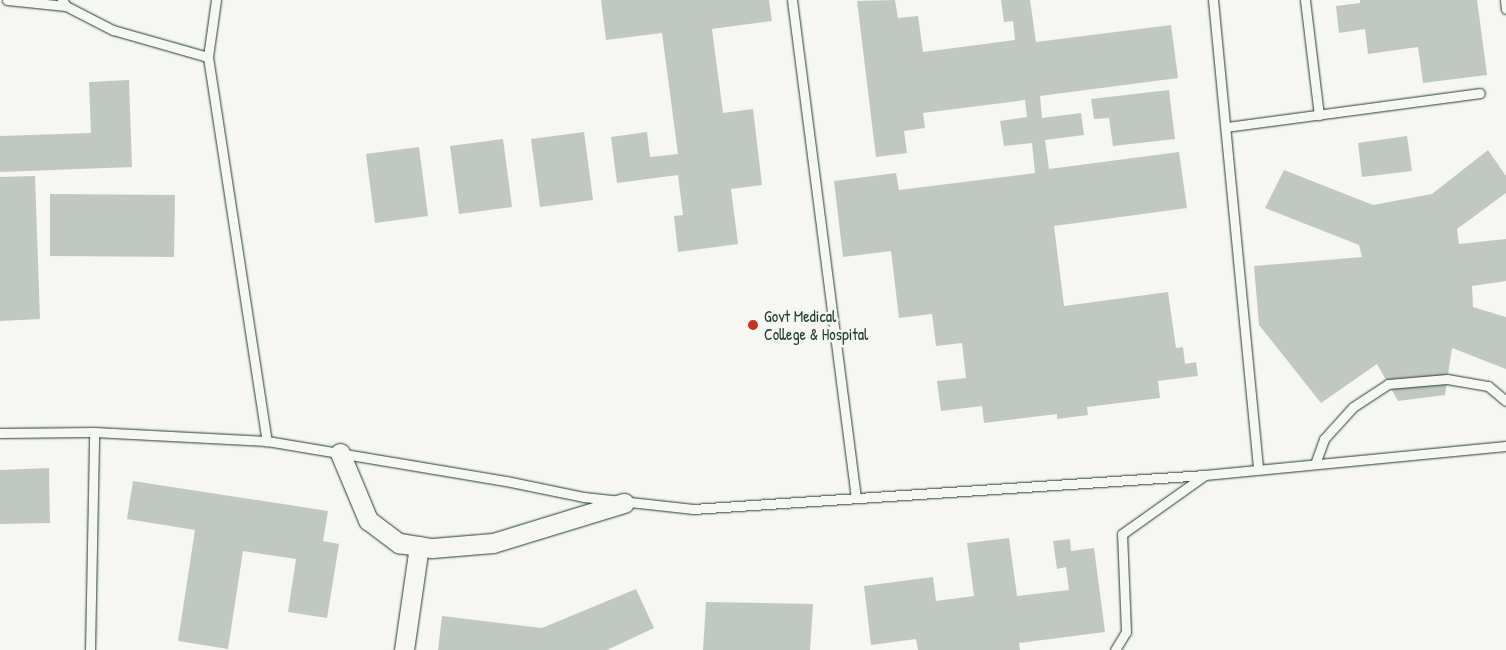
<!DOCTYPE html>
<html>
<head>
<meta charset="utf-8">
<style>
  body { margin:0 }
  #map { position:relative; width:1506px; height:650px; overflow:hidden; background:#f6f6f2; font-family:"Patrick Hand",sans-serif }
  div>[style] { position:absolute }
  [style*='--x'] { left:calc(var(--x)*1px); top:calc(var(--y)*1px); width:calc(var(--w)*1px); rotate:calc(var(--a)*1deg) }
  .building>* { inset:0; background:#c1c8c3 }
  .roads { filter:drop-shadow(0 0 1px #1f3d34) drop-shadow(0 0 1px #1f3d34) }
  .lane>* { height:9px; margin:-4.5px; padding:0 4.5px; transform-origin:4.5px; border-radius:4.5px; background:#f6f6f2 }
  .street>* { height:19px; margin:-9.5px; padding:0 9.5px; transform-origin:9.5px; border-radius:9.5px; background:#f6f6f2 }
  .dots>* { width:14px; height:14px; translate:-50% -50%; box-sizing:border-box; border:2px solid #f6f6f2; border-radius:50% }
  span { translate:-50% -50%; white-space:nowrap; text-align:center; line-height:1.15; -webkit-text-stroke:5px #f6f6f2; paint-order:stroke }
  .poi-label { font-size:16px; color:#1f3d34 }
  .left { translate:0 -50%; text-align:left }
</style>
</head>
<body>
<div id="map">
  <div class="building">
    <div style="clip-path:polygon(601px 0,769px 0,772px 21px,712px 29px,723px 113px,753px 109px,762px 185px,731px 189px,738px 244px,678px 252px,674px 216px,683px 215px,678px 175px,617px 183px,611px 137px,647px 132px,650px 157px,678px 154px,662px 33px,606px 40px)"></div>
    <div style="clip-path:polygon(895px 0,898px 18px,918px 16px,923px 52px,1015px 40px,1013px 21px,1004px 22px,1001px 0,1030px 0,1036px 42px,1171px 25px,1178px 78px,1040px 96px,1042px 118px,1081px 113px,1084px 135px,1045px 140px,1049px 169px,1179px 152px,1187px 208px,1054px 226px,1064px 306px,1168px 292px,1176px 348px,1183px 347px,1185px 364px,1196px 362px,1198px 376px,1158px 381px,1160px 398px,1087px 407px,1088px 415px,1057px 419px,1057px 414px,984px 423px,982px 406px,941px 411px,937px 381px,966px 378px,962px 343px,936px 346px,932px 314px,899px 318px,891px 251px,843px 257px,834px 181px,896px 173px,899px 190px,1035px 173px,1032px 143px,1004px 146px,1000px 121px,1027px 117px,1025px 100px,923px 113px,925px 128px,904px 131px,907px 153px,876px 157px,857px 1px)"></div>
    <div style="clip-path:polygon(1360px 0,1477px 0,1487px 75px,1423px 83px,1418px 47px,1368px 54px,1365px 29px,1339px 33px,1336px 6px,1360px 3px)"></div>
    <div style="clip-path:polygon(129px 80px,132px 167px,0 172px,0 136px,91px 133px,89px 82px)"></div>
    <div style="clip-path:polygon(1169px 90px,1175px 139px,1113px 146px,1109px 118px,1094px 119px,1091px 99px)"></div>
    <div style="clip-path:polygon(584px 132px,593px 200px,540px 207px,531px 139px)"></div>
    <div style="clip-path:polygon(1407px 136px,1412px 171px,1362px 177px,1358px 143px)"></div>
    <div style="clip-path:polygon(503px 139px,512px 207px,459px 214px,450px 146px)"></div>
    <div style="clip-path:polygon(419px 147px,428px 216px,375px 223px,366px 154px)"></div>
    <div style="clip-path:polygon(1488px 150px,1506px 176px,1506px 193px,1457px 229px,1459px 244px,1506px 239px,1506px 281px,1472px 286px,1473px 307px,1506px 317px,1506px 369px,1452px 348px,1445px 395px,1398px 401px,1377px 364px,1321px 403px,1259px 325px,1254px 266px,1362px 257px,1359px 245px,1265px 208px,1284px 170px,1373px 205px,1432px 194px)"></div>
    <div style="clip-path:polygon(35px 176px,40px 319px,0 321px,0 177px)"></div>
    <div style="clip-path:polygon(50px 194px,175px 195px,174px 257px,50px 256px)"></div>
    <div style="clip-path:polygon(49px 468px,50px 523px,0 524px,0 470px)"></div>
    <div style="clip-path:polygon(133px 481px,328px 511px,323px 541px,339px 544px,327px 618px,288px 612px,296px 559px,243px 551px,228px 649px,178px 641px,195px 530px,127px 519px)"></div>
    <div style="clip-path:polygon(1009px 538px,1017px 596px,1069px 590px,1066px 567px,1057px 569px,1053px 541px,1070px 539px,1071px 551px,1094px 548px,1105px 632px,1019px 643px,1020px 650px,918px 650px,916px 639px,871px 645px,864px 586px,933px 577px,936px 601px,974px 596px,967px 543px)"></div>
    <div style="clip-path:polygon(636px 589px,654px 628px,607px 650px,438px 650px,442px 616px,542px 628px)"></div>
    <div style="clip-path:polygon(706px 602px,813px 604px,810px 650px,703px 650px)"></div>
  </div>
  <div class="roads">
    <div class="lane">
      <div style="--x:7;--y:0;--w:59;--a:5.8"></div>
      <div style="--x:62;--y:0;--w:7;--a:56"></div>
      <div style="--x:66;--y:6;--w:53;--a:27.1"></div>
      <div style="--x:113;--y:30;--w:99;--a:15.9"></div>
      <div style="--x:216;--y:0;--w:58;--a:98"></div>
      <div style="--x:208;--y:57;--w:389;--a:81.3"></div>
      <div style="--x:792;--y:0;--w:502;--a:82.68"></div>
      <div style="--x:1213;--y:0;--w:471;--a:84.5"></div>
      <div style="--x:1305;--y:0;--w:116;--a:83.1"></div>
      <div style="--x:1505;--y:0;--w:9;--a:84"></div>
      <div style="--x:1226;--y:127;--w:256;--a:-7.6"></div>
      <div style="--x:0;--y:433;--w:94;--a:-0.6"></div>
      <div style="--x:94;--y:432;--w:173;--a:3"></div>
      <div style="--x:267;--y:441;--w:242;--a:9.5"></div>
      <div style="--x:506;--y:481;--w:80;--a:11.6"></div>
      <div style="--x:584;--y:497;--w:110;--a:6.3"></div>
      <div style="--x:693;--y:509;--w:513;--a:-3.8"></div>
      <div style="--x:1205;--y:475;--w:302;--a:-5.5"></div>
      <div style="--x:1315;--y:464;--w:27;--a:-70"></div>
      <div style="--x:1324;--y:439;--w:43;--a:-47.8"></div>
      <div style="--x:1353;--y:407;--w:42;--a:-33.3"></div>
      <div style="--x:1388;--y:384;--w:59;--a:-4.8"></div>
      <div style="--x:1447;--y:379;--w:42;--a:9.7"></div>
      <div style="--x:1488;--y:386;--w:23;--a:40"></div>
      <div style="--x:90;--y:650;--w:218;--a:-88.9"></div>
      <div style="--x:1115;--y:650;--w:21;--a:-59"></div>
      <div style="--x:1126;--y:632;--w:98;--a:-92.3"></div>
      <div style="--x:1122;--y:534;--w:102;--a:-35.4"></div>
    </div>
    <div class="street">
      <div style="--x:340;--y:453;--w:73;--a:67.3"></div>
      <div style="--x:368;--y:520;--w:39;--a:37"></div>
      <div style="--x:399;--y:543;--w:33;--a:9"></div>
      <div style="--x:432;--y:548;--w:61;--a:-4.7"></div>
      <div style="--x:493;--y:543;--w:137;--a:-17"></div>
      <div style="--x:404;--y:650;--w:105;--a:-81.8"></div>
    </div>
  </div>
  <div class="dots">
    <div style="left:753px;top:325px;background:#c8321e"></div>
  </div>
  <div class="poi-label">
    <span class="left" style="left:764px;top:325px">Govt Medical<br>College &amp; Hospital</span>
  </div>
</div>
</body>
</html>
